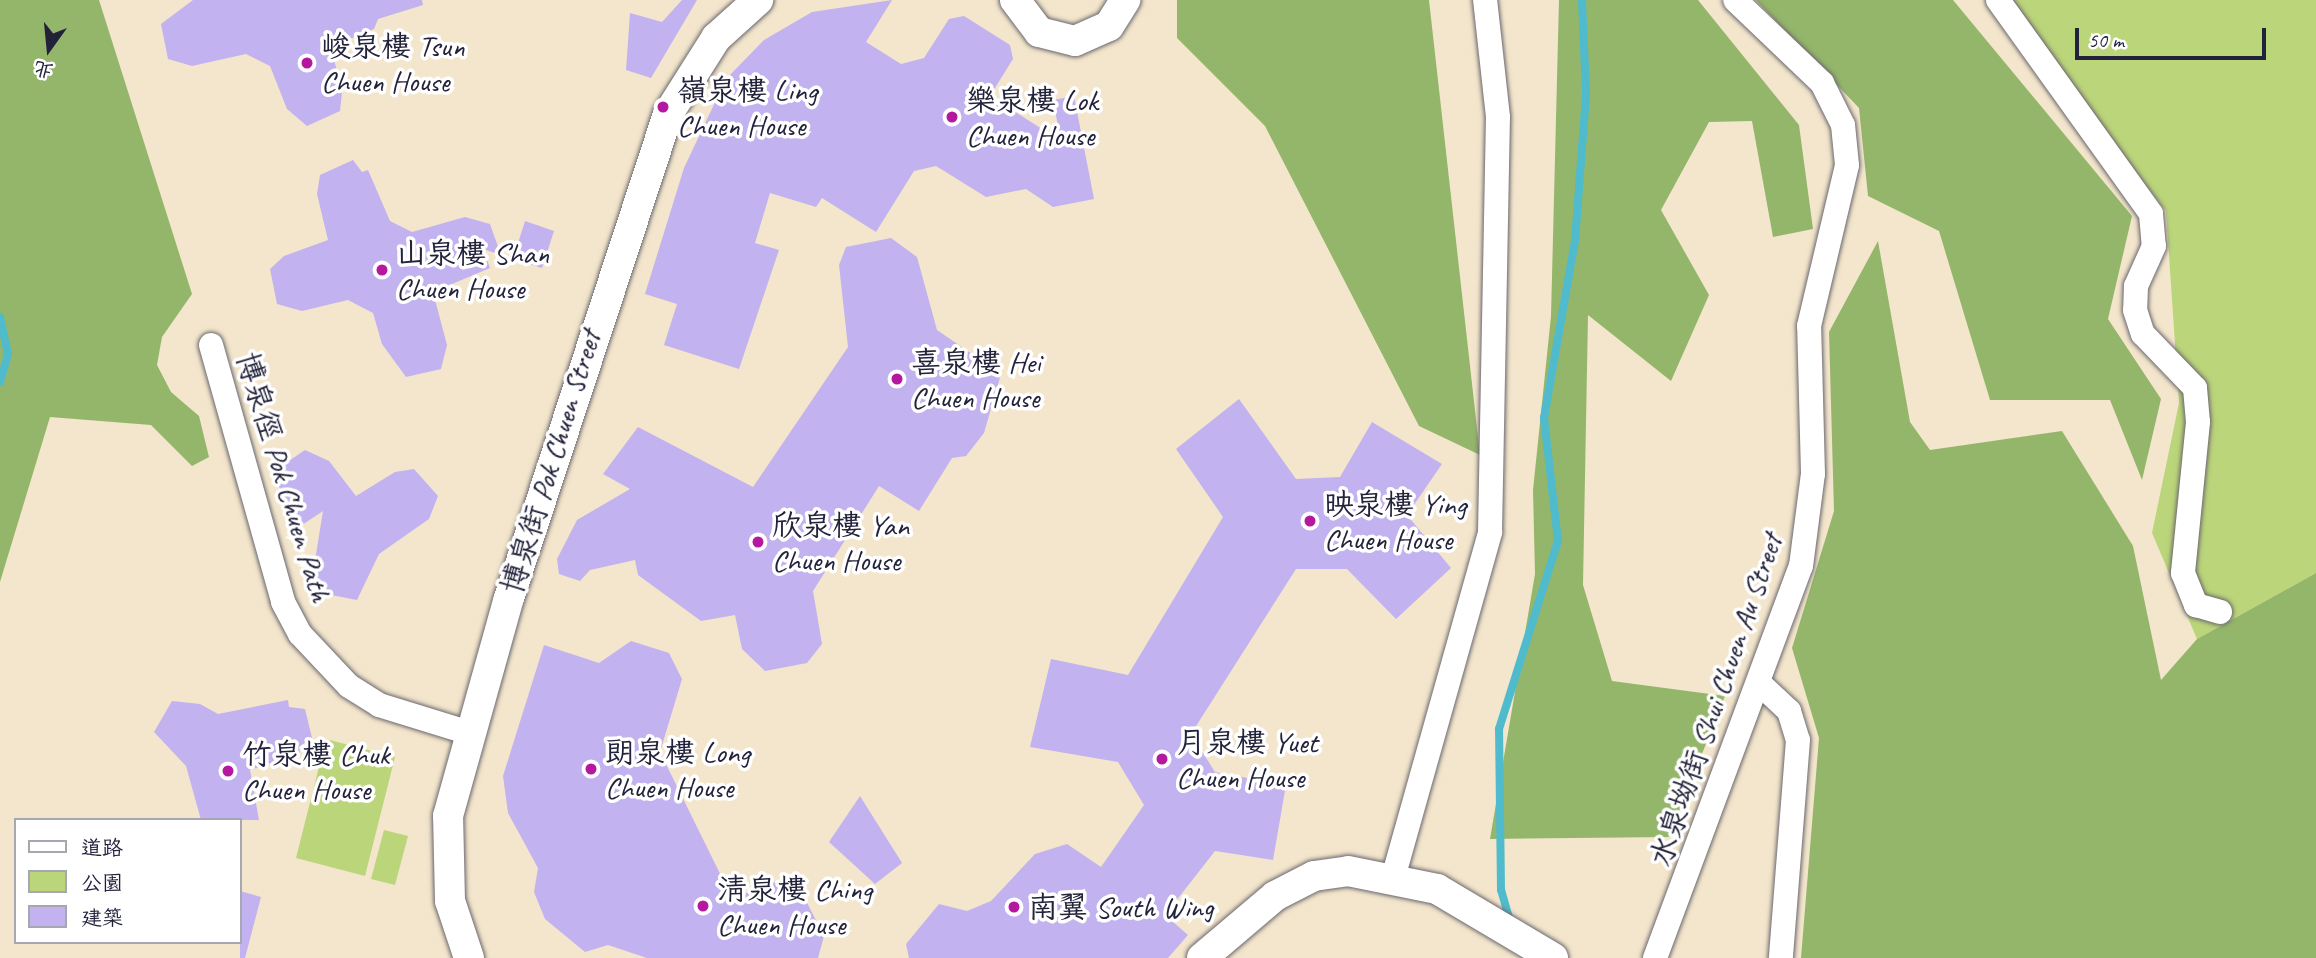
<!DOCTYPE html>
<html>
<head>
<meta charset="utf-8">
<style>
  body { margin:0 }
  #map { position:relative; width:2316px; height:958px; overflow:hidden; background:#f3e6cc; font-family:Caveat,"LXGW WenKai TC",sans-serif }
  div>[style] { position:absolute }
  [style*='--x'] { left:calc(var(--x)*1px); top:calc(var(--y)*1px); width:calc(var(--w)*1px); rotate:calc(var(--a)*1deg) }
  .green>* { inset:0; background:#bbd57a }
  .forest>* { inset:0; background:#94b66a }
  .stream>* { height:8px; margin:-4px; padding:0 4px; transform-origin:4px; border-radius:4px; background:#50bbcd }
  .building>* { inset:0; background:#c2b2ef }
  .roads { filter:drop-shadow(0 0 2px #6b676e) drop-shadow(0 0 2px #6b676e) }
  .minor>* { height:24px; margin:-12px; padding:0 12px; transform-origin:12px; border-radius:12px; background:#fff }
  .tertiary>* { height:30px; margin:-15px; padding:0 15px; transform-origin:15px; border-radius:15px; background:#fff }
  .dots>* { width:19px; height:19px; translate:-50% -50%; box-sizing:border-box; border:4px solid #fff; border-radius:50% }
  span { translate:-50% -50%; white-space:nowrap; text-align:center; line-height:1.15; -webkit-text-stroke:7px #fff; paint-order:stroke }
  .poi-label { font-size:30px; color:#22223b }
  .left { translate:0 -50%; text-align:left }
  .street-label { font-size:30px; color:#22223b }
  .legend { position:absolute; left:14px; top:818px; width:228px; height:126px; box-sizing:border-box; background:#fff; border:2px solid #a7a7b1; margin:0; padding:9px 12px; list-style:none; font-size:21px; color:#22223b }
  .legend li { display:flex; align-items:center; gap:14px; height:35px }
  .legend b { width:35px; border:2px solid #a7a7b1 }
  .north { position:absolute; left:14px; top:14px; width:70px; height:70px; -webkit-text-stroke:5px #fff; paint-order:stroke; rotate:195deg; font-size:19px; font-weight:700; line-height:28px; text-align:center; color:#22223b }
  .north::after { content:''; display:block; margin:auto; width:24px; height:32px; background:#22223b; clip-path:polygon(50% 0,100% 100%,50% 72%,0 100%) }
  .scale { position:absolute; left:2075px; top:28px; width:191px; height:32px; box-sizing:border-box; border:4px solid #22223b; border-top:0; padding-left:9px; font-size:21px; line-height:24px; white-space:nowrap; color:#22223b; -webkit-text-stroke:5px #fff; paint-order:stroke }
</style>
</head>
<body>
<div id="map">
  <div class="green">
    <div style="clip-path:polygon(2011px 0,2316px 0,2316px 573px,2197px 639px,2152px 533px,2179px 403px,2166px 211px,2033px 45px)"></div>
    <div style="clip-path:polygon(326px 739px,395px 757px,365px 876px,296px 858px)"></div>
    <div style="clip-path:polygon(384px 830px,408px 836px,395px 885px,371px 879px)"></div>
  </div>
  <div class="forest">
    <div style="clip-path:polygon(0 0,99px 0,192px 294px,162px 337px,157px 365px,171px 392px,199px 416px,209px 457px,192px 466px,151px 425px,50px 417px,0 582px)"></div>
    <div style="clip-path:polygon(1177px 0,1429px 0,1480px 455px,1419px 426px,1265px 126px,1177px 38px)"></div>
    <div style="clip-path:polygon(1559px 0,1698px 0,1799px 125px,1813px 229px,1773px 237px,1752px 121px,1709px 122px,1661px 210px,1709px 295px,1671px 381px,1588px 315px,1583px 585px,1612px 681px,1725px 696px,1669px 837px,1490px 839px,1535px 574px,1533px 490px,1551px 316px)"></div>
    <div style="clip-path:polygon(1756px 0,1953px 0,2132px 216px,2108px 319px,2161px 399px,2142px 480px,2110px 400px,1990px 400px,1939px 231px,1868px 196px,1859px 108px)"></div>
    <div style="clip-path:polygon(1878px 241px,1910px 422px,1930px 450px,2062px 431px,2133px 546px,2161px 680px,2197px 639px,2316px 573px,2316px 958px,1801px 958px,1819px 738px,1792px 648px,1834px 511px,1829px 332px)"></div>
  </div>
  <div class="stream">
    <div style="--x:0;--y:317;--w:38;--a:78"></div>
    <div style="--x:8;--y:354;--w:29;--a:106"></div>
    <div style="--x:1510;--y:921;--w:32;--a:-106"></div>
    <div style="--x:1501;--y:890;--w:161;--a:-90.7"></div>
    <div style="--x:1499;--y:729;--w:197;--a:-72.6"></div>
    <div style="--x:1558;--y:541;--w:124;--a:-96.5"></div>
    <div style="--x:1544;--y:418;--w:180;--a:-80.1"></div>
    <div style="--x:1575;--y:241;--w:148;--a:-85.7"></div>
    <div style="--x:1586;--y:93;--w:93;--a:-92.5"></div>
  </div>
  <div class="building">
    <div style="clip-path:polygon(193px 0,422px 0,423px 5px,378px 19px,374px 29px,331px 47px,342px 92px,340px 111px,307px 126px,287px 109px,270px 66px,246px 54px,192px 66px,168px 59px,161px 24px)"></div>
    <div style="clip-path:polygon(682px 0,697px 0,651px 78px,626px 70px,630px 13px,662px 22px)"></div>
    <div style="clip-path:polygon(892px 0,866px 42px,901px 64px,924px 58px,949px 19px,964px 16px,1010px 45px,1013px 59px,990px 96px,1061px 141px,1053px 100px,1074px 96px,1094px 199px,1053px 207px,1026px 189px,986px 197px,936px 166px,914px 171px,876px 232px,822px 198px,816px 207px,770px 193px,755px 243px,779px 250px,739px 369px,664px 345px,677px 304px,645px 294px,684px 168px,726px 79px,764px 40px,812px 12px)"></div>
    <div style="clip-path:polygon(353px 160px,362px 172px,368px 170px,390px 221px,412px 232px,465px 217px,490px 224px,501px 255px,483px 249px,490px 268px,433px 292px,447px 345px,441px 369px,406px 377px,382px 344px,373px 313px,348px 300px,302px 311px,277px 304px,270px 269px,284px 256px,328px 240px,317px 194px,320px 175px)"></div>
    <div style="clip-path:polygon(525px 221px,554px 231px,542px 268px,513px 259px)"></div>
    <div style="clip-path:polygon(891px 238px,917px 257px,937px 330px,1001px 374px,984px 433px,966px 456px,952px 458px,919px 511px,879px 486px,813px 591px,822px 644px,807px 663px,765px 671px,742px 649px,735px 615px,701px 621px,638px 575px,635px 560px,590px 570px,580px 581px,559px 574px,557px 559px,577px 520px,630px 489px,603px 474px,638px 427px,753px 487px,848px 347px,839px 265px,846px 247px)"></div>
    <div style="clip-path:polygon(1239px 399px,1296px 479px,1340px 477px,1372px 422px,1442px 464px,1407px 515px,1451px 568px,1396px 619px,1347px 569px,1296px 569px,1191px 734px,1215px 772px,1286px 785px,1273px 860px,1215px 851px,1165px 915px,1188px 935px,1168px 958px,909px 958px,906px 944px,939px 904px,967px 911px,991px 901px,1035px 854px,1067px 844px,1101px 867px,1144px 805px,1118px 762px,1030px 747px,1051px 659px,1128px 675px,1223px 517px,1176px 449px)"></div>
    <div style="clip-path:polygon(305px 450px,329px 461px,356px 496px,395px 472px,414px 469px,438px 496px,429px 519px,379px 554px,357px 600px,321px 593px,314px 567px,323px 511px,302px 525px,278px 485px,283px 482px,280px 467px)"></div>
    <div style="clip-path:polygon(631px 641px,669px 653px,682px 679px,660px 752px,733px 900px,769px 881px,800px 889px,824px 936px,818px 958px,647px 958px,608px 945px,585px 952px,545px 919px,534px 892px,538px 868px,508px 813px,503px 776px,544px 645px,599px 663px)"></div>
    <div style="clip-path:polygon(288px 700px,289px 707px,305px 709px,312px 738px,299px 747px,300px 753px,250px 770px,259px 820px,201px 820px,186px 766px,154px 732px,172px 701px,200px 704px,218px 714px)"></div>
    <div style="clip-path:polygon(860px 796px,902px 863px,875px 884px,829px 842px)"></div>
    <div style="clip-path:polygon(240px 891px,261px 897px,245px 958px,240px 958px)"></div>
  </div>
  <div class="roads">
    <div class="minor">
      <div style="--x:1998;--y:0;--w:263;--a:54.4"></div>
      <div style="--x:2151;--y:214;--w:32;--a:85"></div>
      <div style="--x:2154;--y:246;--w:44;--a:114.2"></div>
      <div style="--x:2136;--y:286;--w:24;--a:92"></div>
      <div style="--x:2135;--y:310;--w:25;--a:72"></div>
      <div style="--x:2143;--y:334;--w:75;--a:46.1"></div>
      <div style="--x:2195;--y:388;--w:34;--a:85"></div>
      <div style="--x:2198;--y:422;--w:152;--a:95.7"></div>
      <div style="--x:2183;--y:573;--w:35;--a:68"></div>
      <div style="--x:2196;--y:605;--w:25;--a:16"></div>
      <div style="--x:211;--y:345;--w:267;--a:74.3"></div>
      <div style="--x:283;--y:602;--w:36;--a:62"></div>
      <div style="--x:300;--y:634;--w:71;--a:46.7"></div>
      <div style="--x:349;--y:686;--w:36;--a:32"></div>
      <div style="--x:379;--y:705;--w:95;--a:17.1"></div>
      <div style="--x:1759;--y:683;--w:41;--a:43"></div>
      <div style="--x:1789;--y:711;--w:30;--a:73"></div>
      <div style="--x:1798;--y:740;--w:219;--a:94.5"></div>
      <div style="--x:1393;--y:878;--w:359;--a:-74.3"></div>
      <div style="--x:1490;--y:532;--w:415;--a:-88.9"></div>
      <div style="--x:1498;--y:117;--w:118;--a:-96.3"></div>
      <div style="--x:1655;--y:958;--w:418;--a:-69.6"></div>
      <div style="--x:1801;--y:566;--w:93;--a:-82.6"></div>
      <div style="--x:1813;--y:474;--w:148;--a:-91.5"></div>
      <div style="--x:1809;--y:326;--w:165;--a:-76.7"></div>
      <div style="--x:1847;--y:165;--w:40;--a:-95.7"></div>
      <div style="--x:1843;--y:125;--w:47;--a:-116.6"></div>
      <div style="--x:1822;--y:83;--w:120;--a:-136.3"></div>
    </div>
    <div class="tertiary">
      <div style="--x:1015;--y:0;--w:40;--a:53"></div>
      <div style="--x:1039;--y:32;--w:37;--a:14"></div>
      <div style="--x:1075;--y:41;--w:37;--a:-24"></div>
      <div style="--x:1109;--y:26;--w:31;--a:-58"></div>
      <div style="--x:469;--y:958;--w:60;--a:-108.4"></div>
      <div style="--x:450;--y:901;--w:85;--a:-91.3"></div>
      <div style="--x:448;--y:816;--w:226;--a:-74.4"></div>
      <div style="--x:509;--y:598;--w:509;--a:-71.81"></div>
      <div style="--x:668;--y:114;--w:90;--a:-57.7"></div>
      <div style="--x:716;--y:38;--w:57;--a:-42.1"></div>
      <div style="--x:1202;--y:958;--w:96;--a:-40.3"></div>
      <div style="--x:1275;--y:896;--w:44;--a:-27.1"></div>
      <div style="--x:1314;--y:876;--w:34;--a:-8"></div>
      <div style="--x:1348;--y:871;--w:91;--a:11.4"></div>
      <div style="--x:1437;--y:889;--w:135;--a:30.7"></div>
    </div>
  </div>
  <div class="dots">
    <div style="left:307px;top:63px;background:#b5179e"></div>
    <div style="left:663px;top:107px;background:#b5179e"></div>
    <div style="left:952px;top:117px;background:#b5179e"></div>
    <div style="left:382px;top:270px;background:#b5179e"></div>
    <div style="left:897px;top:379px;background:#b5179e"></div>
    <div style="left:1310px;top:521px;background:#b5179e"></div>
    <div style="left:758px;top:542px;background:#b5179e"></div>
    <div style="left:1162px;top:759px;background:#b5179e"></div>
    <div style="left:591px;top:769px;background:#b5179e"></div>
    <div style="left:228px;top:771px;background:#b5179e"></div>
    <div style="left:703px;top:906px;background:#b5179e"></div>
    <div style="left:1014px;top:907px;background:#b5179e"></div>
  </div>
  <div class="poi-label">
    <span class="left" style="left:321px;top:63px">峻泉樓 Tsun<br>Chuen House</span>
    <span class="left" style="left:677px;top:107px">嶺泉樓 Ling<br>Chuen House</span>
    <span class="left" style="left:966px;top:117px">樂泉樓 Lok<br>Chuen House</span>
    <span class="left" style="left:396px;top:270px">山泉樓 Shan<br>Chuen House</span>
    <span class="left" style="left:911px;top:379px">喜泉樓 Hei<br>Chuen House</span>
    <span class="left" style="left:1324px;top:521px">映泉樓 Ying<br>Chuen House</span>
    <span class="left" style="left:772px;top:542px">欣泉樓 Yan<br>Chuen House</span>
    <span class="left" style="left:1176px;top:759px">月泉樓 Yuet<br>Chuen House</span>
    <span class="left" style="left:605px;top:769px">朗泉樓 Long<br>Chuen House</span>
    <span class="left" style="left:242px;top:771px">竹泉樓 Chuk<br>Chuen House</span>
    <span class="left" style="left:717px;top:906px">清泉樓 Ching<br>Chuen House</span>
    <span class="left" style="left:1028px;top:907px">南翼 South Wing</span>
  </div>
  <div class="street-label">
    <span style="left:551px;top:462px;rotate:-73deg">博泉街 Pok Chuen Street</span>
    <span style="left:284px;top:477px;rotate:73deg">博泉徑 Pok Chuen Path</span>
    <span style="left:1716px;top:700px;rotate:-71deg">水泉坳街 Shui Chuen Au Street</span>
  </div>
  <ul class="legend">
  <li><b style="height:9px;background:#fff"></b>道路</li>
  <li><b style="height:19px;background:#bbd57a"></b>公園</li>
  <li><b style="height:19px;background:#c2b2ef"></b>建築</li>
  </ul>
  <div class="north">北</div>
  <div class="scale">50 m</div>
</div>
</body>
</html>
